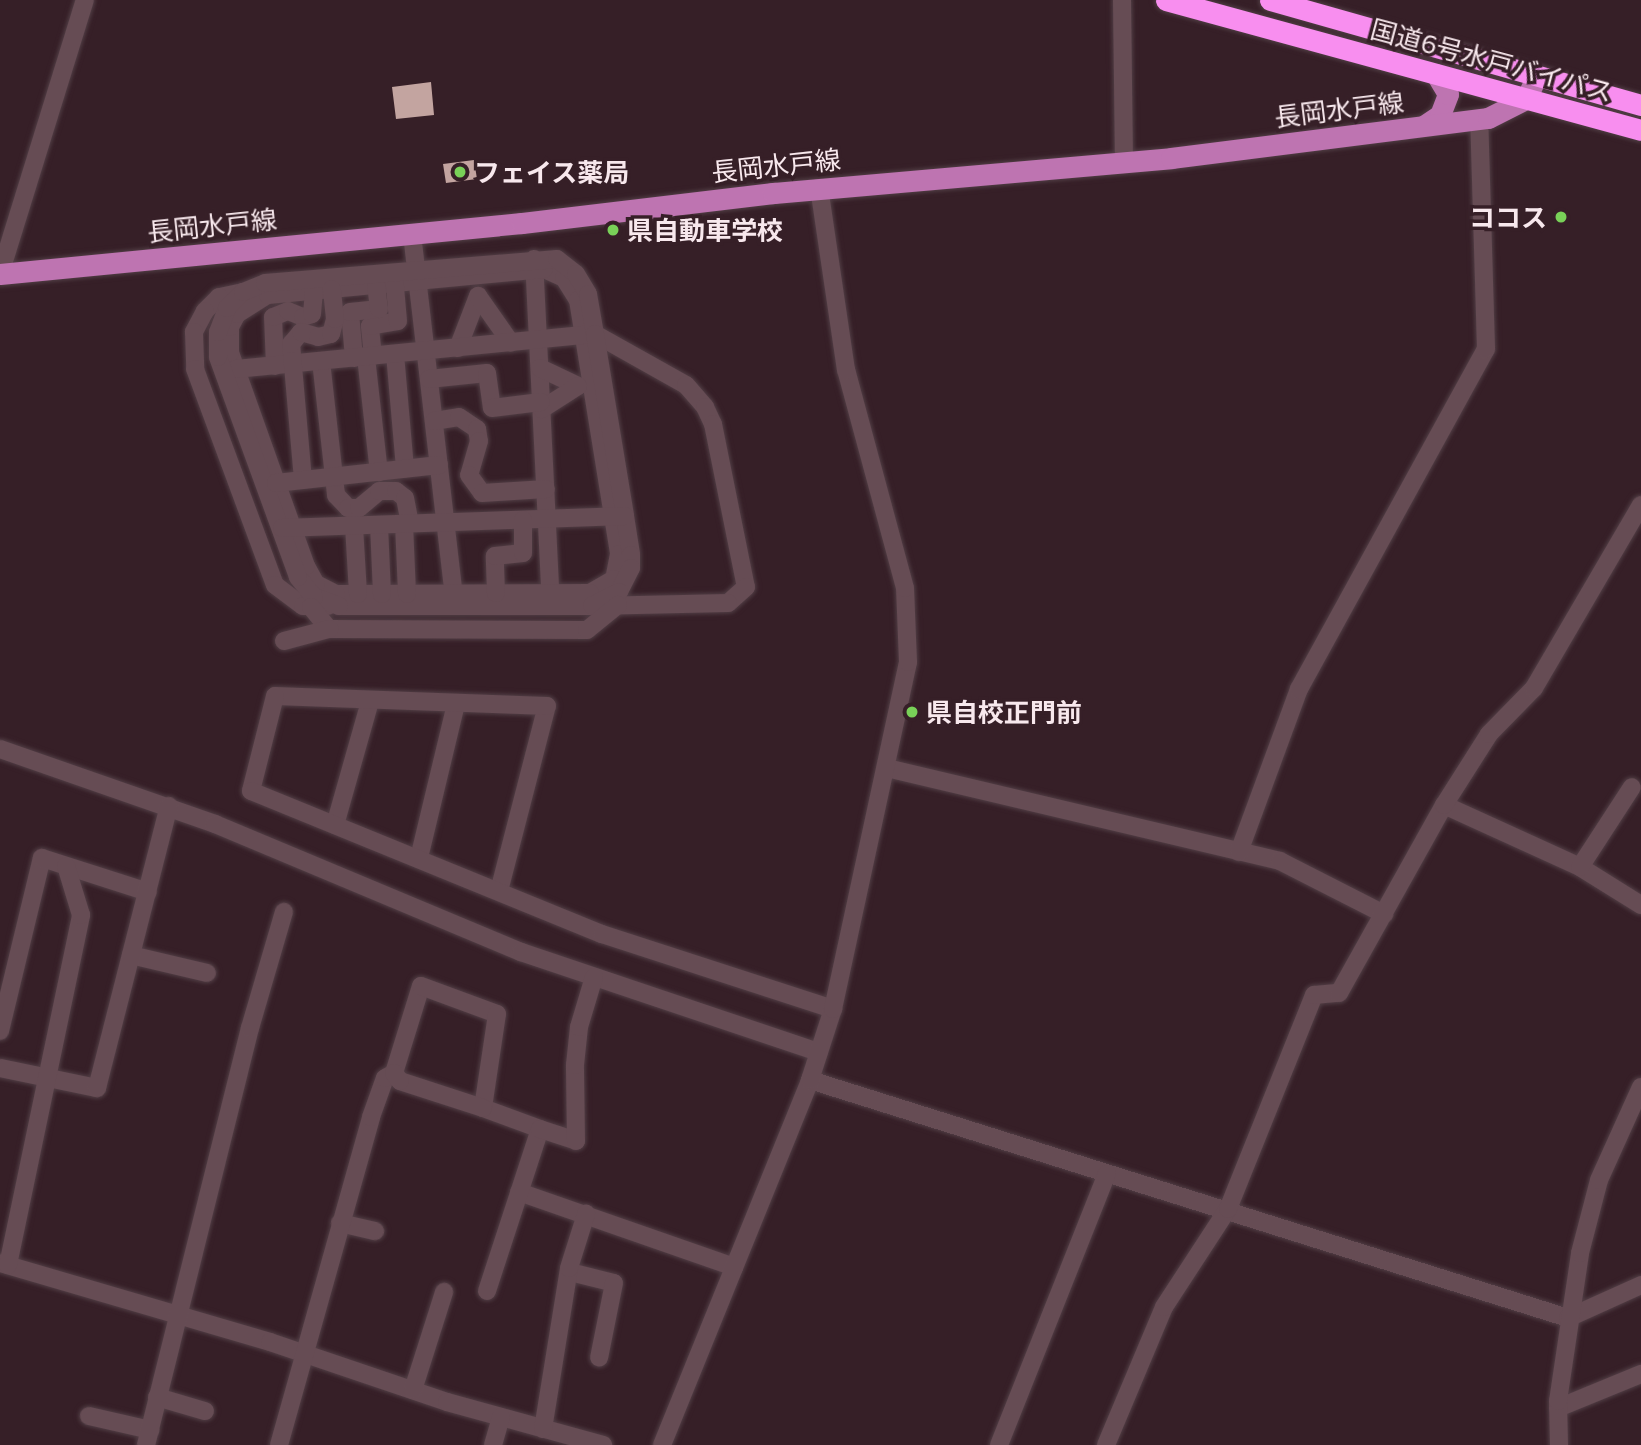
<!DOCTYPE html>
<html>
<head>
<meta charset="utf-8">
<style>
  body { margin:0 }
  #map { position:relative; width:1641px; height:1445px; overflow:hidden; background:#361f27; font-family:Commissioner,"Noto Sans JP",sans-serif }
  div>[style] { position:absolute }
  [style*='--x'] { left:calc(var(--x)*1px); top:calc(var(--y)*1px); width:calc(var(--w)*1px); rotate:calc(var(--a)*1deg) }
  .building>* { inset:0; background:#c3a4a0 }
  .roads { filter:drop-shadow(0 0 2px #513e45) drop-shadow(0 0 2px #513e45) }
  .minor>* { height:18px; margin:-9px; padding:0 9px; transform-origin:9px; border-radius:9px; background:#664c54 }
  .major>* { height:21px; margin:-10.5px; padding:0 10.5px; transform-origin:10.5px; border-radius:10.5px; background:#be74b1 }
  .highway>* { height:21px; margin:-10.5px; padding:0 10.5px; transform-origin:10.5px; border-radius:10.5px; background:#f88eef }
  .dots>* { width:19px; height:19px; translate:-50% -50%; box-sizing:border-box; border:4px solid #361f27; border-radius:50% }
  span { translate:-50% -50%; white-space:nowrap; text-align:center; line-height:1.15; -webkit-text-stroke:7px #361f27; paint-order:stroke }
  .street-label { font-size:26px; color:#f8e8ed }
  .poi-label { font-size:26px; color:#f8e8ed; font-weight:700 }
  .left { translate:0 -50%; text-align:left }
  .right { translate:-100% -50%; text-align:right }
</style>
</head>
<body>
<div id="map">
  <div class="building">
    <div style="clip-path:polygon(431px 82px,434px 115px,396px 119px,392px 87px)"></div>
    <div style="clip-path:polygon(474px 160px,477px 179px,446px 183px,443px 164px)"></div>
  </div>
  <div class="roads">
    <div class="minor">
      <div style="--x:1122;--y:0;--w:163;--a:89.3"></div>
      <div style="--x:412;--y:234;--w:373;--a:83.4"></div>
      <div style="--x:534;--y:259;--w:346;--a:87.2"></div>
      <div style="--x:544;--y:269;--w:22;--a:24"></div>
      <div style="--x:564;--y:278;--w:26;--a:58"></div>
      <div style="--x:578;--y:300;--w:257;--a:80.8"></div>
      <div style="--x:619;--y:554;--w:25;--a:101"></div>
      <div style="--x:614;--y:579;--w:28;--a:150"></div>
      <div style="--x:590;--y:593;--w:254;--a:179.8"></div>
      <div style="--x:336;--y:594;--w:22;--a:-153"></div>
      <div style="--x:316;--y:584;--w:21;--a:-119"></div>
      <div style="--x:306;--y:566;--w:226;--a:-109.6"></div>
      <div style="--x:230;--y:353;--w:26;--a:-90"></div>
      <div style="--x:230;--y:327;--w:15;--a:-62"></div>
      <div style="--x:237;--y:314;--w:36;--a:-32"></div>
      <div style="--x:268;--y:295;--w:277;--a:-5.4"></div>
      <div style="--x:0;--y:274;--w:287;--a:-72.8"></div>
      <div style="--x:243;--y:292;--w:25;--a:168"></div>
      <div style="--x:219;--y:297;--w:20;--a:135"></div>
      <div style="--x:205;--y:311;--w:24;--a:118"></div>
      <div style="--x:194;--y:332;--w:37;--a:88"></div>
      <div style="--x:195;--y:369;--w:230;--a:69.7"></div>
      <div style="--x:275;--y:585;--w:35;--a:37"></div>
      <div style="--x:303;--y:606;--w:25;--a:0"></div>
      <div style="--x:458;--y:348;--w:56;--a:-69"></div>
      <div style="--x:478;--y:296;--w:57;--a:54.9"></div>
      <div style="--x:395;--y:354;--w:115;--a:85"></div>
      <div style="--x:373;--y:356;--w:30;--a:-96"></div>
      <div style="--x:370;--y:326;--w:28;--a:-10"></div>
      <div style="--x:398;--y:321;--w:38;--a:-95"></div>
      <div style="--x:366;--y:357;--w:116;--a:83.6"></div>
      <div style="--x:354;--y:358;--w:46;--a:-95"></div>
      <div style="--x:350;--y:312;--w:29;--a:-6"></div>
      <div style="--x:379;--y:309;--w:24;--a:-97"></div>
      <div style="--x:321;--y:361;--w:135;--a:83.6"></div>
      <div style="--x:336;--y:495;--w:18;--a:47"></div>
      <div style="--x:348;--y:508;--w:11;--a:0"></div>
      <div style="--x:359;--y:508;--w:26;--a:-40"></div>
      <div style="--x:379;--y:491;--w:17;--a:0"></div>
      <div style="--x:396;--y:491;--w:11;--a:38"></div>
      <div style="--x:405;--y:498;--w:26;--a:79"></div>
      <div style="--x:275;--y:366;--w:49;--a:-92.3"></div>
      <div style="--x:273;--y:317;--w:16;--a:-22"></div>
      <div style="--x:288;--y:311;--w:16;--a:22"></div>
      <div style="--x:303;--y:317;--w:9;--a:-18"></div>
      <div style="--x:312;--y:314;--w:23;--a:-85"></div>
      <div style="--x:540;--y:368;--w:42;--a:25.3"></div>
      <div style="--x:578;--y:386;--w:43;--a:147.4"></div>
      <div style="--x:236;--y:369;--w:361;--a:-5.6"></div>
      <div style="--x:595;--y:334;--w:104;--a:29.3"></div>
      <div style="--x:686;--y:385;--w:29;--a:49"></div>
      <div style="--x:705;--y:407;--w:19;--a:65"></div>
      <div style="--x:713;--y:424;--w:166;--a:78.6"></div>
      <div style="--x:746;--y:587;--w:24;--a:138"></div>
      <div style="--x:728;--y:603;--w:136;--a:178.7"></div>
      <div style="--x:592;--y:606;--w:253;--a:180"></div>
      <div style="--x:339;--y:606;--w:27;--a:-160"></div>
      <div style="--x:314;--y:597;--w:26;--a:-129"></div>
      <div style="--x:298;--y:577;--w:234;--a:-110"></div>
      <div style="--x:218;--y:357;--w:25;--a:-90"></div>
      <div style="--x:218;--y:332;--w:26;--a:-69"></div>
      <div style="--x:227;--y:308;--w:23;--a:-45"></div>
      <div style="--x:243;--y:292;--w:24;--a:-22"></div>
      <div style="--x:265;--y:283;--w:293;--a:-4.7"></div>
      <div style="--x:557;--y:259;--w:24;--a:38"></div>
      <div style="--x:576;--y:274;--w:23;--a:59"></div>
      <div style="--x:588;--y:294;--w:41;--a:80.1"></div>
      <div style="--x:595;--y:334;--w:184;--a:80.6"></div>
      <div style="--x:625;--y:516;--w:39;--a:81"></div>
      <div style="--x:631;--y:555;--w:13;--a:90"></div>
      <div style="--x:631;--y:568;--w:27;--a:117"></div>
      <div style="--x:619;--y:592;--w:30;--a:153"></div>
      <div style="--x:429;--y:379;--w:58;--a:-5.9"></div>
      <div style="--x:487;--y:373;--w:35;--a:82"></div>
      <div style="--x:492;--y:408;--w:49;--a:-7"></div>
      <div style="--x:434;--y:421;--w:25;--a:-9"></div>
      <div style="--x:459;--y:417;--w:22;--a:34"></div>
      <div style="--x:477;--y:429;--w:12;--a:81"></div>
      <div style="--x:479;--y:441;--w:35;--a:106"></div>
      <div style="--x:469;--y:475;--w:22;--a:54"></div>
      <div style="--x:482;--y:493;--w:64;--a:-3.6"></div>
      <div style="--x:303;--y:480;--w:137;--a:-95"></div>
      <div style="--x:291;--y:344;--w:16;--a:-50"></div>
      <div style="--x:301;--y:332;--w:18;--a:16"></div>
      <div style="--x:318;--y:337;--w:13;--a:-13"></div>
      <div style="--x:331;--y:334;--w:16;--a:-75"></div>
      <div style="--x:335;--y:319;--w:30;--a:-96"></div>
      <div style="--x:276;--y:483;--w:164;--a:-6.3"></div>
      <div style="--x:404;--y:524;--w:70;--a:87.5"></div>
      <div style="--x:379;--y:525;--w:69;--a:87.5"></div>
      <div style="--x:354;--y:526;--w:68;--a:86.6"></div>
      <div style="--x:282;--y:528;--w:343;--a:-2"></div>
      <div style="--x:496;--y:593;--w:37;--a:-92"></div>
      <div style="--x:495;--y:556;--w:28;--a:-6"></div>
      <div style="--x:523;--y:553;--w:33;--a:-90"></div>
      <div style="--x:311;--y:607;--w:28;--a:51"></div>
      <div style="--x:329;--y:629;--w:258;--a:0.2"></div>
      <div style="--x:587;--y:630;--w:40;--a:-39"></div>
      <div style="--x:284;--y:641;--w:47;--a:-14.9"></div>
      <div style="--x:0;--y:749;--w:228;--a:19.2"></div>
      <div style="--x:215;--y:824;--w:332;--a:22.7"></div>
      <div style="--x:521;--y:952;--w:314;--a:18.6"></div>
      <div style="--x:887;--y:768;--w:404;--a:13.3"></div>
      <div style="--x:1280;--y:861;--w:117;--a:27"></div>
      <div style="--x:1444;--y:805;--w:149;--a:24.5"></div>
      <div style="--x:1580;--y:867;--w:72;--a:31.9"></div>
      <div style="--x:335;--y:825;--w:129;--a:-74.2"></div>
      <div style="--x:1239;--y:852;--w:174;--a:-69.8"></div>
      <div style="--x:1299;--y:689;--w:388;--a:-61.2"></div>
      <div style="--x:1486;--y:349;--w:230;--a:-91.7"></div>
      <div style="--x:419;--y:858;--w:158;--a:-76.5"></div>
      <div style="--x:1580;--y:867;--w:95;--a:-57"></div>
      <div style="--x:499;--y:891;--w:191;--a:-75.5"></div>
      <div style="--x:547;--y:706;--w:272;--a:-177.9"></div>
      <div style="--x:275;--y:696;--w:98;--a:104.2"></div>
      <div style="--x:251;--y:791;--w:379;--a:22.2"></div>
      <div style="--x:602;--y:934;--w:243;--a:18"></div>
      <div style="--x:131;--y:955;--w:78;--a:13.3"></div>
      <div style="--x:0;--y:1031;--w:178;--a:-76.4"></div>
      <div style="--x:42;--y:858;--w:111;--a:17.8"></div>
      <div style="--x:0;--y:1068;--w:99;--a:11.7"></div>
      <div style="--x:97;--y:1088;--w:291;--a:-75.7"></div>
      <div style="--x:810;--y:1080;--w:794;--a:17.43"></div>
      <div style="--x:1568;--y:1318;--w:80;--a:-24.3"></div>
      <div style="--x:483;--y:1108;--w:61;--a:20.2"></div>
      <div style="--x:519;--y:1192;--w:228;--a:19.2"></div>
      <div style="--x:340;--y:1223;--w:36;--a:13"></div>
      <div style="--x:0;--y:1263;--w:281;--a:16.3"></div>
      <div style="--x:270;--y:1342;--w:187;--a:18.7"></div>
      <div style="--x:447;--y:1402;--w:162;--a:15.4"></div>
      <div style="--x:8;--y:1265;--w:358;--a:-78.2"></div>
      <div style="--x:81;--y:915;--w:51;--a:-107"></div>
      <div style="--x:570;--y:1272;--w:45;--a:14"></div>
      <div style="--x:614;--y:1283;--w:76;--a:101.3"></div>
      <div style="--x:487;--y:1291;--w:170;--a:-71.9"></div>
      <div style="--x:540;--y:1129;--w:38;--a:18"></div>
      <div style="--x:576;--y:1141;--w:76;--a:-90.8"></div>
      <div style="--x:575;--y:1065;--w:38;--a:-84"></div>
      <div style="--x:579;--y:1027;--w:52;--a:-73.3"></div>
      <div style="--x:413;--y:1390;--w:103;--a:-72.4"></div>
      <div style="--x:157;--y:1397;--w:50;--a:16.3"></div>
      <div style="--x:1558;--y:1408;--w:90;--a:-22.3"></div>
      <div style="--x:89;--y:1416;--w:63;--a:12.9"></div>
      <div style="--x:543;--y:1429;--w:163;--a:-80.8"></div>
      <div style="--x:569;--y:1268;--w:57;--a:-72.5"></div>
      <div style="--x:146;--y:1445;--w:430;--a:-76"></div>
      <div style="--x:250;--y:1028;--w:121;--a:-73.7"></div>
      <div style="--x:279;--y:1445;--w:341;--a:-74.3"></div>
      <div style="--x:371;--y:1117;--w:41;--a:-70.3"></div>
      <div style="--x:385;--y:1078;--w:10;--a:-29"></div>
      <div style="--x:394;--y:1073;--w:91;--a:-72.8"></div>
      <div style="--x:421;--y:986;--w:81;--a:20.2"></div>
      <div style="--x:497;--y:1014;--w:95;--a:98.5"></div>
      <div style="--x:483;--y:1108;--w:87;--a:-162"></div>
      <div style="--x:400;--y:1081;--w:10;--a:-127"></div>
      <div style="--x:493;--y:1445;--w:29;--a:-74"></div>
      <div style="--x:662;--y:1445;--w:394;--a:-67.9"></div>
      <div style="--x:810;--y:1080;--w:75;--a:-72.1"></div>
      <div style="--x:833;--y:1009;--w:355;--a:-77.8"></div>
      <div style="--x:908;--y:662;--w:74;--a:-92.3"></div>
      <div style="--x:905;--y:588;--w:226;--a:-105.1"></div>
      <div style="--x:846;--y:370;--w:184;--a:-98.4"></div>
      <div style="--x:999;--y:1445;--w:292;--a:-68.3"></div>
      <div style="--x:1106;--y:1445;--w:150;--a:-67.2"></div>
      <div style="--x:1164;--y:1307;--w:117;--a:-56.9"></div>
      <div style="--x:1228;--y:1209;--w:231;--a:-68.1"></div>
      <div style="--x:1314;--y:995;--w:25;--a:-5"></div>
      <div style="--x:1339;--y:993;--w:215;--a:-60.8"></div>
      <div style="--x:1444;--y:805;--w:84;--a:-57.6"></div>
      <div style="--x:1489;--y:734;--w:64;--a:-45.6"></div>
      <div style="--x:1534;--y:688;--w:212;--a:-59.7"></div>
      <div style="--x:1559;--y:1445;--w:44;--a:-91.3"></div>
      <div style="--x:1558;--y:1401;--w:150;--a:-81.5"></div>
      <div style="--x:1580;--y:1253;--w:75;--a:-75.4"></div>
      <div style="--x:1599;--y:1180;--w:102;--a:-65.7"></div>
    </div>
    <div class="major">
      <div style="--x:1425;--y:125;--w:18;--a:-34"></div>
      <div style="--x:1440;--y:115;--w:22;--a:-69"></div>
      <div style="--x:1448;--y:94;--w:23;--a:-121"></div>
      <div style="--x:0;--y:274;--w:524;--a:-5.58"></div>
      <div style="--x:522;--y:223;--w:253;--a:-6.8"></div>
      <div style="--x:773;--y:193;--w:400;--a:-5"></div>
      <div style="--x:1171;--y:158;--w:320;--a:-7.2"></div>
      <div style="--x:1488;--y:118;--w:42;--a:-26.6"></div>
      <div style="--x:1526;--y:99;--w:26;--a:-65"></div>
    </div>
    <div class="highway">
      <div style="--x:1166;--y:0;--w:492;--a:15.3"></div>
      <div style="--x:1270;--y:0;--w:386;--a:15.8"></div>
    </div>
  </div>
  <div class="dots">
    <div style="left:460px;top:172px;background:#79d158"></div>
    <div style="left:1561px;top:217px;background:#79d158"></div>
    <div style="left:613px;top:230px;background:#79d158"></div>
    <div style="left:912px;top:712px;background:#79d158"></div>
  </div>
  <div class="street-label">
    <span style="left:1492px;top:60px;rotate:15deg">国道6号水戸バイパス</span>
    <span style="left:1339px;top:109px;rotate:-7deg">長岡水戸線</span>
    <span style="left:776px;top:165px;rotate:-6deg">長岡水戸線</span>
    <span style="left:212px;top:225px;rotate:-6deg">長岡水戸線</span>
  </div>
  <div class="poi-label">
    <span class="left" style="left:474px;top:172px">フェイス薬局</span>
    <span class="right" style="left:1547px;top:217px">ココス</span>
    <span class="left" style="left:627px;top:230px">県自動車学校</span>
    <span class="left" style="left:926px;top:712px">県自校正門前</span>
  </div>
</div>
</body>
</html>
